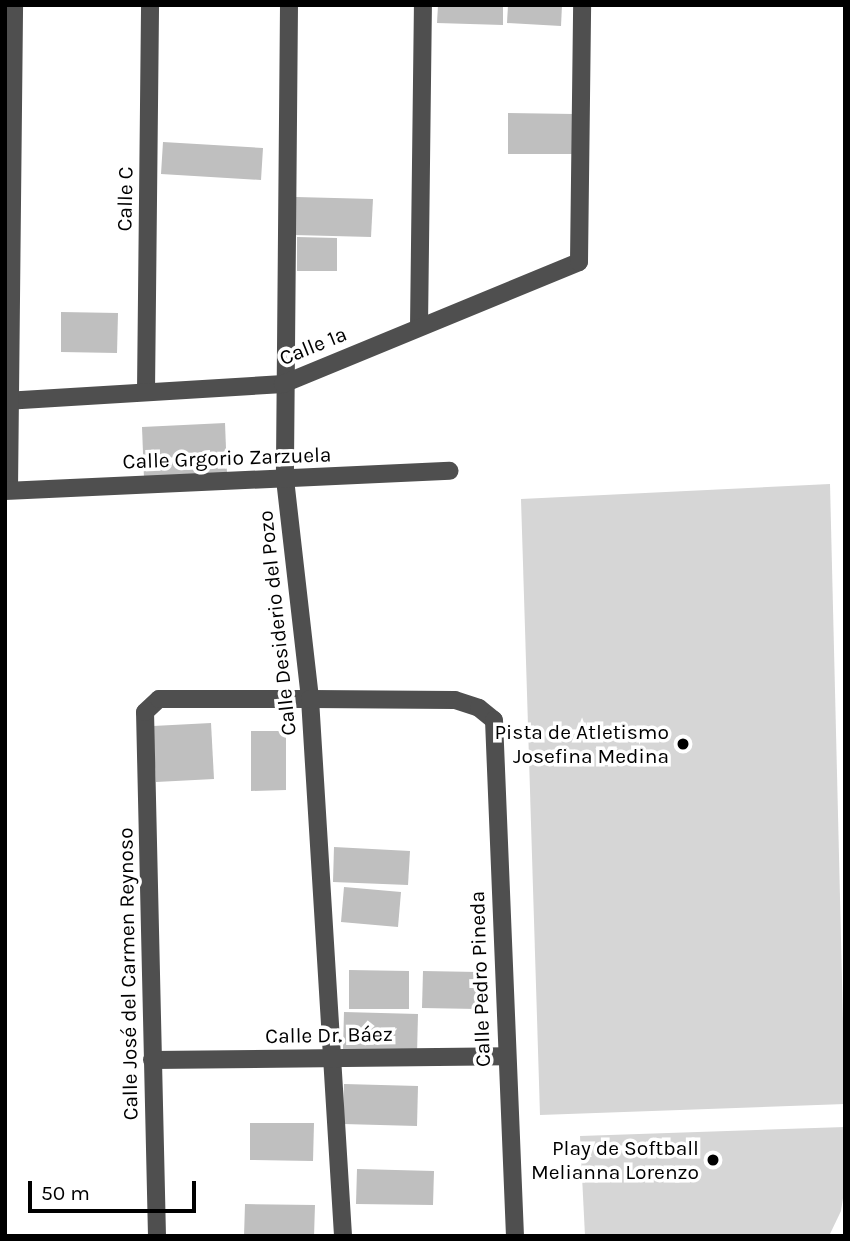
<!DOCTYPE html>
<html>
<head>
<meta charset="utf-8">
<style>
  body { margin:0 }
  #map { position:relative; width:850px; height:1241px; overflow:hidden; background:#fff; font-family:Karla,sans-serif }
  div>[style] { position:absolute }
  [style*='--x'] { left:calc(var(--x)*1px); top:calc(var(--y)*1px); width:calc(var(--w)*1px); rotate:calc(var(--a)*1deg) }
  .green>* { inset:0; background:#d6d6d6 }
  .building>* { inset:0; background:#bfbfbf }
  .minor>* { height:18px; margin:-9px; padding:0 9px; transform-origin:9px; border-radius:9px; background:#4f4f4f }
  .dots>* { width:19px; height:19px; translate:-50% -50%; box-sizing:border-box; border:4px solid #fff; border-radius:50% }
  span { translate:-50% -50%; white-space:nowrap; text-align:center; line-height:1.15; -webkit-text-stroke:7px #fff; paint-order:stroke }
  .street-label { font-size:21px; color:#000 }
  .poi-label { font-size:21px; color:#000 }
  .right { translate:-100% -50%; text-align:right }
  .frame { position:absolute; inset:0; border:7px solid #000; pointer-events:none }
  .scale { position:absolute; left:28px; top:1181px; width:168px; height:32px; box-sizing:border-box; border:4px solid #000; border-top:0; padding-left:9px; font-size:21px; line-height:24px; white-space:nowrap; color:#000; -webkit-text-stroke:5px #fff; paint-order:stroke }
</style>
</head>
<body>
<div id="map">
  <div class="green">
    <div style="clip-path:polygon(830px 484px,845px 1104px,540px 1115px,521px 499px)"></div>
    <div style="clip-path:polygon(845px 1127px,845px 1185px,841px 1211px,829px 1236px,585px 1236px,580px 1136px)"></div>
  </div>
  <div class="building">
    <div style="clip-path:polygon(438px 5px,503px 5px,503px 25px,437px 23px)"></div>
    <div style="clip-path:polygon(508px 5px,562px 5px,561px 26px,507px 23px)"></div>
    <div style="clip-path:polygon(508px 113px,574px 114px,574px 154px,508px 154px)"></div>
    <div style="clip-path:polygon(163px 142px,263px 148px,261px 180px,161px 174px)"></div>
    <div style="clip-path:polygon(296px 197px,373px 199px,371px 237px,294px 235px)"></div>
    <div style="clip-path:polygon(297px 237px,337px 238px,337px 271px,297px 271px)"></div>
    <div style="clip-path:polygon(61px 312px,118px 313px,117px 353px,61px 352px)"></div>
    <div style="clip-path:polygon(225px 423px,227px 474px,144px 479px,142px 427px)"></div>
    <div style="clip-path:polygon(211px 723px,214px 779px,156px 782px,153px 726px)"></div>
    <div style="clip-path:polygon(251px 731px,286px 731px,286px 790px,251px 791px)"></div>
    <div style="clip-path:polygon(334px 847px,410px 851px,408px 885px,333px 882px)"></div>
    <div style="clip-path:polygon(344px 887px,401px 892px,398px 927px,341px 922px)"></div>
    <div style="clip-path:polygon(349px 970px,409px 971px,409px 1009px,349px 1009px)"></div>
    <div style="clip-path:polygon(423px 971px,478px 972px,477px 1009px,422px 1008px)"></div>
    <div style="clip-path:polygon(344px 1012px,418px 1014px,417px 1054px,343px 1051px)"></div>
    <div style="clip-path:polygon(344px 1084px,418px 1086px,417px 1126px,343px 1124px)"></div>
    <div style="clip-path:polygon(250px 1123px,314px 1123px,313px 1161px,250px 1160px)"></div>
    <div style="clip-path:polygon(357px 1169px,434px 1171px,433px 1205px,356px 1204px)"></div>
    <div style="clip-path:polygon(245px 1204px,315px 1205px,314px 1236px,244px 1236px)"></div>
  </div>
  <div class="minor">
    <div style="--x:289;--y:5;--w:474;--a:90.5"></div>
    <div style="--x:285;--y:479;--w:221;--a:83.5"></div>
    <div style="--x:310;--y:699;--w:538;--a:86.48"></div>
    <div style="--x:419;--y:327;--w:322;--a:-89.3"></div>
    <div style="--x:146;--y:392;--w:387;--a:-89.4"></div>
    <div style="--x:5;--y:401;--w:279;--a:-3.5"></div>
    <div style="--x:283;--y:384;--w:320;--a:-22.4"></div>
    <div style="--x:579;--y:262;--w:257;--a:-89.3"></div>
    <div style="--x:9;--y:490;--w:485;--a:-89.4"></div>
    <div style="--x:5;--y:491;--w:445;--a:-2.6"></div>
    <div style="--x:152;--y:1060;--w:354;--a:-0.6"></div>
    <div style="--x:157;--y:1236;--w:524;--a:-91.31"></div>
    <div style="--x:145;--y:712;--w:19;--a:-43"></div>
    <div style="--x:159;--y:699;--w:151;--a:0"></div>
    <div style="--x:310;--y:699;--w:145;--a:0.4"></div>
    <div style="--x:455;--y:700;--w:25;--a:18"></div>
    <div style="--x:479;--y:708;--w:19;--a:39"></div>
    <div style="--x:494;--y:720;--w:516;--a:87.67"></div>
  </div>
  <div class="dots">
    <div style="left:683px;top:744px;background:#000"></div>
    <div style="left:713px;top:1160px;background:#000"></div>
  </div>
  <div class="street-label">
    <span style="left:125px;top:199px;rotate:-89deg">Calle C</span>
    <span style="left:313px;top:346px;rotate:-22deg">Calle 1ª</span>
    <span style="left:227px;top:458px;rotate:-2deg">Calle Grgorio Zarzuela</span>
    <span style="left:277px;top:623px;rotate:-96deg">Calle Desiderio del Pozo</span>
    <span style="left:128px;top:974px;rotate:-91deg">Calle José del Carmen Reynoso</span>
    <span style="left:480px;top:979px;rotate:-92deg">Calle Pedro Pineda</span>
    <span style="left:329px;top:1035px;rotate:-1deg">Calle Dr. Báez</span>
  </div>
  <div class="poi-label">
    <span class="right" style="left:669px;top:744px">Pista de Atletismo<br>Josefina Medina</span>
    <span class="right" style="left:699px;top:1160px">Play de Softball<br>Melianna Lorenzo</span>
  </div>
  <div class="frame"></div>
  <div class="scale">50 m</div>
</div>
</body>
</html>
